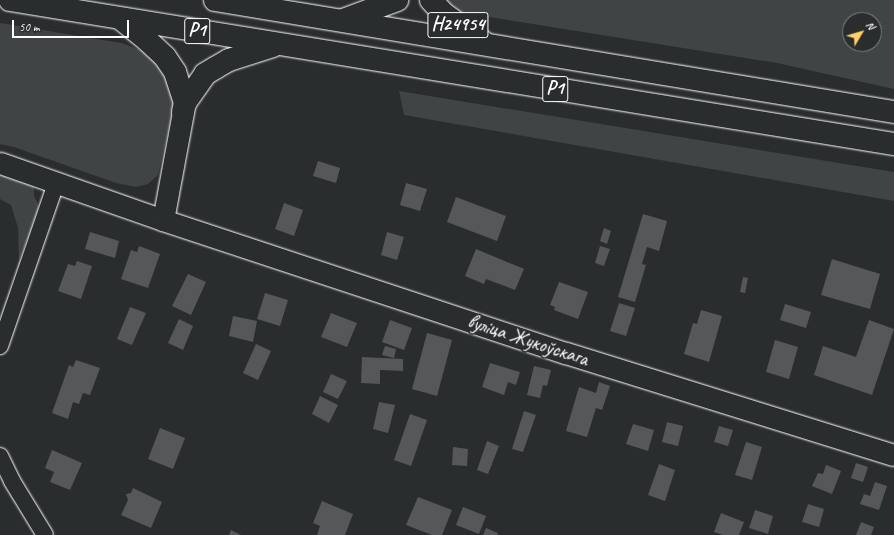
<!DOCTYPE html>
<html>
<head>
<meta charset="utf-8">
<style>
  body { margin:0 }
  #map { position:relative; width:894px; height:535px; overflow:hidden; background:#2a2d2e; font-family:Caveat,sans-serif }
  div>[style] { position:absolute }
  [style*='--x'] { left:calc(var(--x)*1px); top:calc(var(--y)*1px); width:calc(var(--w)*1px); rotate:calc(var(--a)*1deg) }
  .green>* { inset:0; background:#414445 }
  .building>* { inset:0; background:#555758 }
  .roads { filter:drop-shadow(0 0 1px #fff) drop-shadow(0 0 1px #fff) }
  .minor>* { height:16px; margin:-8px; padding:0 8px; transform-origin:8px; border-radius:8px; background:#2a2d2e }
  .tertiary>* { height:21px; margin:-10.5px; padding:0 10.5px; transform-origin:10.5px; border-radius:10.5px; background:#2a2d2e }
  .trunk>* { height:22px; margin:-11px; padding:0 11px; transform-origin:11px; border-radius:11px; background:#2a2d2e }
  span { translate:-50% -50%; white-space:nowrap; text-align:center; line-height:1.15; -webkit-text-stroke:3.5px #2a2d2e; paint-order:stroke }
  .shield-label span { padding:1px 3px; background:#2a2d2e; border:1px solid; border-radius:3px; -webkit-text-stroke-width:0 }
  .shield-label { font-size:19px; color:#fff; font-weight:700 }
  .street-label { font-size:20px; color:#fff }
  .north { position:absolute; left:842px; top:12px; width:40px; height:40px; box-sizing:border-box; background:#2a2d2e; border:1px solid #7f8182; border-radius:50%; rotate:52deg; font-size:11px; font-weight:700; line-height:16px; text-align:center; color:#fff }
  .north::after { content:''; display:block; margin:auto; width:14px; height:18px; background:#ffd166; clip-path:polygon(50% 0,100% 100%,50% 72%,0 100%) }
  .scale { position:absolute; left:12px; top:20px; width:117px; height:18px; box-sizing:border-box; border:2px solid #fff; border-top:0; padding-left:5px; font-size:12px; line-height:14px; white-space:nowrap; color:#fff; -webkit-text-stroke:3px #2a2d2e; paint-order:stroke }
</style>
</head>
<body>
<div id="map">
  <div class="green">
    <div style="clip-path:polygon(evenodd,444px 0,894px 0,894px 89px,777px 63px,464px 13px,444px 0,850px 20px,874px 20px,874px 44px,850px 44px,850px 20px)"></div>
    <div style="clip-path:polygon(0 23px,121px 43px,141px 50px,156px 61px,165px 72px,174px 106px,158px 175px,148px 184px,136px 187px,116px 183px,14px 147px,0 144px)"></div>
    <div style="clip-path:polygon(399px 91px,894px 172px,894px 201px,404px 115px)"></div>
    <div style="clip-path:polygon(0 168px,34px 186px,34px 196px,38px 204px,38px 214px,19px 260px,18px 228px,11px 205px,0 199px)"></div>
  </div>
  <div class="building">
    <div style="clip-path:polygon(318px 161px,340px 168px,336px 183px,313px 176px)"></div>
    <div style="clip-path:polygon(406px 183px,427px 189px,420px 211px,400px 205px)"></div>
    <div style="clip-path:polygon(456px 197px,506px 216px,497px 241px,447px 222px)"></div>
    <div style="clip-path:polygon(284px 203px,303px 210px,294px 236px,275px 229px)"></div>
    <div style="clip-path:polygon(643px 214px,667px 221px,659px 251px,647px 247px,642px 264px,646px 265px,635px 302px,618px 297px)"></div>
    <div style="clip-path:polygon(604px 228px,611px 231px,607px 244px,600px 241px)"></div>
    <div style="clip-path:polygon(90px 232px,119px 241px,115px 258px,85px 249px)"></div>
    <div style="clip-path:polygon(387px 232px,404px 237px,397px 260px,381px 255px)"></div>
    <div style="clip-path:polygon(139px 246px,160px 254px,148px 288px,121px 279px,131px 250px,137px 252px)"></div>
    <div style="clip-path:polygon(600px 246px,610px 249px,604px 266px,595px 263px)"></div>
    <div style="clip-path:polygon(476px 249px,524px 269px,515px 290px,486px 279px,484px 284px,465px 276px)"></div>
    <div style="clip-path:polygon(832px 259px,880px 274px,870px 309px,821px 295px)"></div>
    <div style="clip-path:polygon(77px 261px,92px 266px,81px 299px,58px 291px,68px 264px,75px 266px)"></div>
    <div style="clip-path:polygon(188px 274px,206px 282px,191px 315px,172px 306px)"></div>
    <div style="clip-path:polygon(743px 277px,748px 278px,745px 293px,740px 292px)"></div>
    <div style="clip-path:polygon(559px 282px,588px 292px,578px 319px,554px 310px,555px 307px,550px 305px)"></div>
    <div style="clip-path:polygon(265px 293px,288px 300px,280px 326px,257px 319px)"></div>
    <div style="clip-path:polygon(619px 303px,635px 308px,626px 336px,610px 331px)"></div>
    <div style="clip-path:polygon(785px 304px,811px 312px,806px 328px,780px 320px)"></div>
    <div style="clip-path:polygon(130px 307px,146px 313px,132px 345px,117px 339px)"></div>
    <div style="clip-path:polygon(701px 310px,722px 316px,709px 362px,684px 354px,693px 323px,697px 324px)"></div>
    <div style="clip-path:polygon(331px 313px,357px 323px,347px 347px,321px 337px)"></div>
    <div style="clip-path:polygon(233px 316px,257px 321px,253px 342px,229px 336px)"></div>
    <div style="clip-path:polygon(179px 319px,193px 326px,183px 350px,168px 343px)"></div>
    <div style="clip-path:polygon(390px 320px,412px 328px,404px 350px,382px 342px)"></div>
    <div style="clip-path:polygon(869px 320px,894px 329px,872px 395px,814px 375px,823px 346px,856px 357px)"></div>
    <div style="clip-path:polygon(427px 333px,452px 340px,437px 396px,412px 389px)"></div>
    <div style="clip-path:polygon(775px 340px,798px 347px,789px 379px,766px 372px)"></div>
    <div style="clip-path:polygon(256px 344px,271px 351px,258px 380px,243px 373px)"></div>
    <div style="clip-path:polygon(385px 346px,396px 349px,394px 358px,382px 355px)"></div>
    <div style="clip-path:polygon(362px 357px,403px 359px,403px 371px,380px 370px,380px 384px,361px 383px)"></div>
    <div style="clip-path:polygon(76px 360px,100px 368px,90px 395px,83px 393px,79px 404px,73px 402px,68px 419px,52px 413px,69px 365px,73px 367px)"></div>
    <div style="clip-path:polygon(490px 363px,520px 372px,516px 385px,508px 382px,504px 395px,482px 387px)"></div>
    <div style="clip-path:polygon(534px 366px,551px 370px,547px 386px,543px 385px,540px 398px,527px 395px)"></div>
    <div style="clip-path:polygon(331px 374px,347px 381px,338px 399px,323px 392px)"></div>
    <div style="clip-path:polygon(599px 382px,610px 386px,602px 410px,596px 408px,587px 437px,566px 431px,579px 387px,596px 393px)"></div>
    <div style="clip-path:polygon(320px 396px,338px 405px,329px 423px,312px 414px)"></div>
    <div style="clip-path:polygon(379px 402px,395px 405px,388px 433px,373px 429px)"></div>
    <div style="clip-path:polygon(524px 411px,536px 415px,523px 452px,512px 449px)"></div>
    <div style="clip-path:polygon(410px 414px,427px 420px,411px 466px,394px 460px)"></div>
    <div style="clip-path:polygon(667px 422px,683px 426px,678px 446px,662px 442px)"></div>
    <div style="clip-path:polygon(633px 424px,654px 430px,648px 451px,626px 444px)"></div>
    <div style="clip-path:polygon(719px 426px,733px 430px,728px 446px,714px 442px)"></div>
    <div style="clip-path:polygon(160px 428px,185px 438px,173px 469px,148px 459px)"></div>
    <div style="clip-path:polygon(487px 441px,499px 446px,488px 474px,477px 470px)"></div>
    <div style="clip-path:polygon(746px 442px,762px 447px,752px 480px,735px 475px)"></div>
    <div style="clip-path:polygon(453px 447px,468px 449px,467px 466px,452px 465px)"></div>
    <div style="clip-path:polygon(52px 450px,82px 463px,70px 490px,50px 482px,54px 472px,45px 468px)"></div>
    <div style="clip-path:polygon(856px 463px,868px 467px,863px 482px,851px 478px)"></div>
    <div style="clip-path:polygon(659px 464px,675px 470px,665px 501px,648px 495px)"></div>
    <div style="clip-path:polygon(826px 465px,841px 471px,832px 494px,812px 486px,818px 473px,823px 474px)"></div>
    <div style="clip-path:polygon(875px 482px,887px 486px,879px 510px,860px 504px,864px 494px,870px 496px)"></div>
    <div style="clip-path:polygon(133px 488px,162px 502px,151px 528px,121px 515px,128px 500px,126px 494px,131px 493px)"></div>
    <div style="clip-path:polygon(418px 497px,452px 510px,442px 535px,432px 535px,406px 525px)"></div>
    <div style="clip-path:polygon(322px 501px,353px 514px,345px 535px,317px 535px,320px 526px,313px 523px)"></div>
    <div style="clip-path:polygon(808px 504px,824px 509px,819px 527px,802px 522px)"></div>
    <div style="clip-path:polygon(463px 507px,486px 516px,479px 534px,456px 525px)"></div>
    <div style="clip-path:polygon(755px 510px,773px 516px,768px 534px,749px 528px)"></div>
    <div style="clip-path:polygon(721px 513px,744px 522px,739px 535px,723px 535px,714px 532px)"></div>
    <div style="clip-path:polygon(861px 522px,874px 527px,871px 535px,856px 535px)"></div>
    <div style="clip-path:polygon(486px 528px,498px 533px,497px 535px,483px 535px)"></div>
    <div style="clip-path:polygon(231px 530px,241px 535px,229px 535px)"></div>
  </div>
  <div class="roads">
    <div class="minor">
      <div style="--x:0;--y:346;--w:172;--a:-71"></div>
      <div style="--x:0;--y:456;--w:28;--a:64"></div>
      <div style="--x:12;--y:481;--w:63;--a:58.6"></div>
    </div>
    <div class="tertiary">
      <div style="--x:0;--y:163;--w:173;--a:19.3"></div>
      <div style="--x:163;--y:220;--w:424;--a:18.3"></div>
      <div style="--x:566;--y:353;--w:343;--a:17.3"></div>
      <div style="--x:163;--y:220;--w:110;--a:-79.5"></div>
    </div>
    <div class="trunk">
      <div style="--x:10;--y:0;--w:896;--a:9.25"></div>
      <div style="--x:215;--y:0;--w:688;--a:9.37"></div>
      <div style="--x:431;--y:0;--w:19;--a:47"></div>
      <div style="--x:444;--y:14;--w:47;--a:35.4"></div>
      <div style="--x:121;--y:19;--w:35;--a:39"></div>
      <div style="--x:148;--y:41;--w:23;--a:43"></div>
      <div style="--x:165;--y:57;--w:18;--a:56"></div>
      <div style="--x:175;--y:72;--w:33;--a:72"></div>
      <div style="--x:185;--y:103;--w:9;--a:103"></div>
      <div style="--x:343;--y:20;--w:58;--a:-20.3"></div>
      <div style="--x:185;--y:103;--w:35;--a:-55"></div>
      <div style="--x:205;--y:74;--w:12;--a:-31"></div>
      <div style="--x:215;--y:68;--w:16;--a:-30"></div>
      <div style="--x:229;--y:60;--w:46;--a:-17.7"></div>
    </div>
  </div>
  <div class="shield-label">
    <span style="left:458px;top:25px">Н24954</span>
    <span style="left:197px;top:31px">Р1</span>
    <span style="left:555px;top:89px">Р1</span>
  </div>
  <div class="street-label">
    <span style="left:528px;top:340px;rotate:18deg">вуліца Жукоўскага</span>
  </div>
  <div class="north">N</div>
  <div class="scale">50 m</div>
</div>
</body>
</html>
